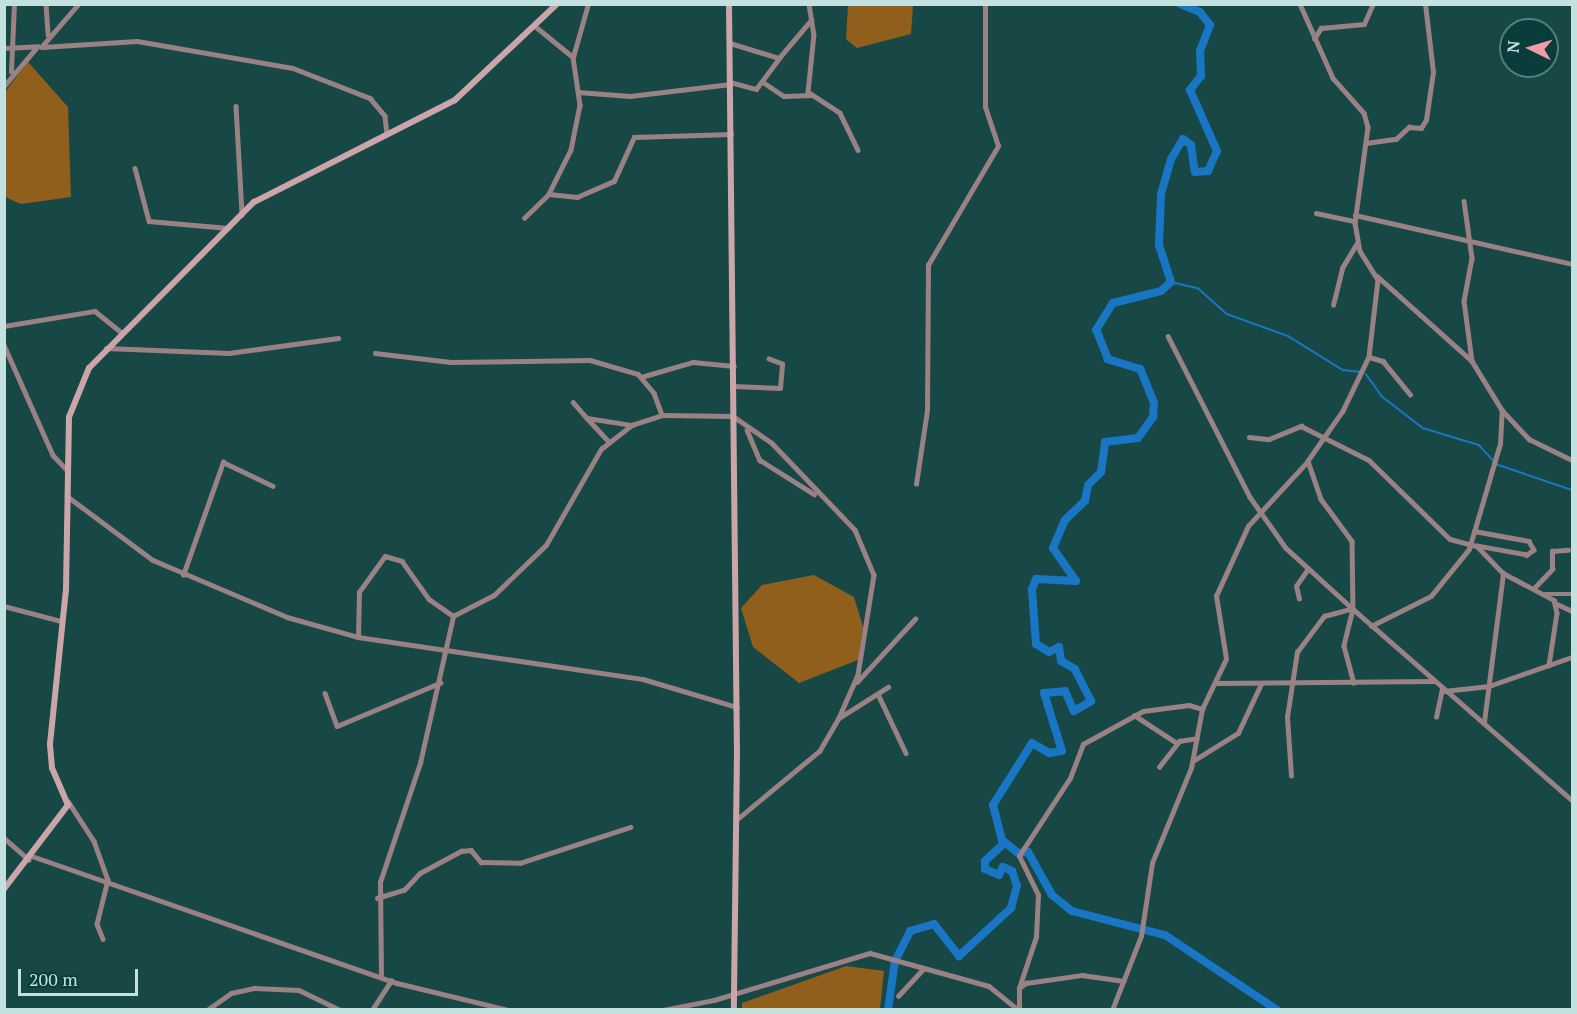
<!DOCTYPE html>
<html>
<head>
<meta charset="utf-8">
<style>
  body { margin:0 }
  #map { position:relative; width:1577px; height:1014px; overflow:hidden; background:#174845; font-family:"PT Serif",serif }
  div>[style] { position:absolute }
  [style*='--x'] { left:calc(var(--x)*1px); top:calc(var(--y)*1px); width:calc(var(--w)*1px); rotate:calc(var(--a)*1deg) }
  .green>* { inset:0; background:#905f1b }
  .stream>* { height:1.5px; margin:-0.75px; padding:0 0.75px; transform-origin:0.75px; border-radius:0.75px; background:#1976c5 }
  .river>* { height:8px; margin:-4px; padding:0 4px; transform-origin:4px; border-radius:4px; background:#1976c5 }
  .street>* { height:4.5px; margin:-2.25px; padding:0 2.25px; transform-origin:2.25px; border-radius:2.25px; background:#998184 }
  .secondary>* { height:6px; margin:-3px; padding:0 3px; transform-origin:3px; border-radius:3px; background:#cba5aa }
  span { translate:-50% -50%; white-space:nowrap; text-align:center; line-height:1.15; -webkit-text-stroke:6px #093d3b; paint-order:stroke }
  .frame { position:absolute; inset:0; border:6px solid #c3e2df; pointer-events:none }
  .north { position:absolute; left:1499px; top:18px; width:60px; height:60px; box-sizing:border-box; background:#093d3b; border:2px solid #537f7d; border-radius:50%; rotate:275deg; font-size:16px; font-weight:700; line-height:24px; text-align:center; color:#c3e2df }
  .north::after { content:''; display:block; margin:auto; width:21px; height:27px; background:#f39aa7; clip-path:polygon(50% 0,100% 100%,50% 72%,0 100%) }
  .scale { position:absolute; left:18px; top:969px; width:120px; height:27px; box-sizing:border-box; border:3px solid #c3e2df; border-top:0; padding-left:8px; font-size:18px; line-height:21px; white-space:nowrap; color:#c3e2df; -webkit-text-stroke:4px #093d3b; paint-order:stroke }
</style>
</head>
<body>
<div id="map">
  <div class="green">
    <div style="clip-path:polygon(848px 5px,913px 5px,911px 34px,857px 48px,846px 39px)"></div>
    <div style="clip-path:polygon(28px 62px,68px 107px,71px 197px,21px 204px,5px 197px,4px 93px)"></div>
    <div style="clip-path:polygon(814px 575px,854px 597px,863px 627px,858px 660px,799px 683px,753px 647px,741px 608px,762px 585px)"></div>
    <div style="clip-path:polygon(846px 966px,884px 971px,880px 1009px,742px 1009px,742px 1003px)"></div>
  </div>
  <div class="stream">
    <div style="--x:1171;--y:282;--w:28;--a:13"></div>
    <div style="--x:1198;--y:288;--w:39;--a:42"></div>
    <div style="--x:1227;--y:314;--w:65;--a:19.8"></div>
    <div style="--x:1288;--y:336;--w:65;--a:31.7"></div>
    <div style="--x:1343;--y:370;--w:18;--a:6"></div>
    <div style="--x:1366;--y:374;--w:29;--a:54"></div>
    <div style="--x:1383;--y:397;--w:51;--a:37.8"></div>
    <div style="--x:1423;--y:428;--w:59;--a:16.9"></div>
    <div style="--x:1479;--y:445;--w:21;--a:47"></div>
    <div style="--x:1496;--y:464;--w:80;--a:18.9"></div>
  </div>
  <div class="river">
    <div style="--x:1002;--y:840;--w:21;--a:39"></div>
    <div style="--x:1018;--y:853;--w:10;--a:-6"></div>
    <div style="--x:1028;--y:852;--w:49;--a:60.8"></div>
    <div style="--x:1052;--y:895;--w:26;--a:39"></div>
    <div style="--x:1072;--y:911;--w:96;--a:14.5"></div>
    <div style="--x:1165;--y:935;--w:135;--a:33.8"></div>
    <div style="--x:888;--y:1010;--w:49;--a:-81.9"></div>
    <div style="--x:895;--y:961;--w:34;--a:-63"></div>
    <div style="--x:910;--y:931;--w:25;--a:-16"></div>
    <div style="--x:934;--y:924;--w:41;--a:52"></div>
    <div style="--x:959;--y:956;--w:71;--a:-42.7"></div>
    <div style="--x:1011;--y:908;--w:23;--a:-75"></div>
    <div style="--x:1017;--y:886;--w:16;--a:-108"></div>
    <div style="--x:1012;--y:871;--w:10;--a:-156"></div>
    <div style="--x:1003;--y:867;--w:9;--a:117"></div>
    <div style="--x:999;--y:875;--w:15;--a:-157"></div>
    <div style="--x:985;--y:869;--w:8;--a:-90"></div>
    <div style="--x:985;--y:861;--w:25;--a:-43"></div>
    <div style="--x:1003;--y:844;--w:40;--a:-104.4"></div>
    <div style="--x:993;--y:805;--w:73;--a:-57.8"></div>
    <div style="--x:1032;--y:743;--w:20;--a:30"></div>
    <div style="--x:1049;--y:753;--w:13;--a:-9"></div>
    <div style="--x:1062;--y:751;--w:61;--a:-107.2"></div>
    <div style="--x:1044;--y:693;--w:21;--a:-5"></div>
    <div style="--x:1065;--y:691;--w:22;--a:66"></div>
    <div style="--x:1074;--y:711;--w:20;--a:-30"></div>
    <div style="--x:1091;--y:701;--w:36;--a:-117"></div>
    <div style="--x:1075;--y:669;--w:16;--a:-150"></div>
    <div style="--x:1061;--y:661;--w:14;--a:-98"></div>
    <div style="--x:1059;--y:647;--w:11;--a:153"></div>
    <div style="--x:1049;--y:652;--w:15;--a:-148"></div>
    <div style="--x:1036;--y:644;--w:55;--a:-94.2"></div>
    <div style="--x:1032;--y:589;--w:11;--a:-68"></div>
    <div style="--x:1036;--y:579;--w:40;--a:2.9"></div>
    <div style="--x:1076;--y:581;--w:40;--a:-124.9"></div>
    <div style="--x:1053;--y:548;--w:30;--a:-67"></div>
    <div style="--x:1065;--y:520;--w:28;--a:-44"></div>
    <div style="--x:1085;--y:501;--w:16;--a:-79"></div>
    <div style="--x:1088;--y:485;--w:18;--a:-45"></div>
    <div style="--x:1101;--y:472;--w:30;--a:-82"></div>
    <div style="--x:1105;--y:442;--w:33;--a:-7"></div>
    <div style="--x:1138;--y:438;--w:26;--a:-54"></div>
    <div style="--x:1153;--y:417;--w:14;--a:-86"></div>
    <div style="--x:1154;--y:403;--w:37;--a:-112"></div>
    <div style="--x:1140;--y:369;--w:34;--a:-163"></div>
    <div style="--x:1108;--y:359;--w:31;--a:-112"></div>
    <div style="--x:1096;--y:330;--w:32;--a:-58"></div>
    <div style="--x:1113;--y:303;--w:49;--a:-14"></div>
    <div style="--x:1161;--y:291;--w:13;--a:-42"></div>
    <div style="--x:1171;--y:282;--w:38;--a:-108"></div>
    <div style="--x:1159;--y:246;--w:52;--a:-87.8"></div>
    <div style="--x:1161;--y:194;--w:36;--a:-74"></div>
    <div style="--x:1171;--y:159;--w:23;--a:-59"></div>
    <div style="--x:1183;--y:139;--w:10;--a:37"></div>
    <div style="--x:1191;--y:145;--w:27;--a:82"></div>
    <div style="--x:1195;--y:172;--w:13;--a:-4"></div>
    <div style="--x:1208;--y:171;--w:22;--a:-66"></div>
    <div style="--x:1217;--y:151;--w:67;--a:-113.9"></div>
    <div style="--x:1190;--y:90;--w:18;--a:-52"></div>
    <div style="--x:1201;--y:76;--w:25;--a:-92"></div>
    <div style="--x:1200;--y:51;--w:28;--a:-69"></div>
    <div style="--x:1210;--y:25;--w:16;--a:-128"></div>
    <div style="--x:1200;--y:12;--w:22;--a:-158"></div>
  </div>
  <div class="street">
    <div style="--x:46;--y:4;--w:31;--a:86"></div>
    <div style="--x:79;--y:4;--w:57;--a:130.7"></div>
    <div style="--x:42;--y:47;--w:95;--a:-3.6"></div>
    <div style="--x:137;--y:41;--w:158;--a:9.8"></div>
    <div style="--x:293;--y:68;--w:83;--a:21.3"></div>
    <div style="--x:370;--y:98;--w:23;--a:50"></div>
    <div style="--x:385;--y:116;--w:18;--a:84"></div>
    <div style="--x:809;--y:4;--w:30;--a:81"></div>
    <div style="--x:814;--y:34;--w:58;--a:95.9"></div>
    <div style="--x:808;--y:92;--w:38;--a:33"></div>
    <div style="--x:840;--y:113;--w:41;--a:64.1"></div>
    <div style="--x:1051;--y:4;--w:23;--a:0"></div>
    <div style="--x:1300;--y:4;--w:81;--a:66"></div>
    <div style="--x:1333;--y:78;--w:47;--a:48.5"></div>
    <div style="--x:1364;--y:113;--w:15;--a:74"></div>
    <div style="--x:1368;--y:127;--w:97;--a:97.7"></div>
    <div style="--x:1355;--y:223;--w:28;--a:80"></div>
    <div style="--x:1360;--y:251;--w:34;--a:58"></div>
    <div style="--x:1378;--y:280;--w:78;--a:96.7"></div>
    <div style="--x:1369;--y:357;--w:60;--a:115.7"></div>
    <div style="--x:1343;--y:411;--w:61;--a:125"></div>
    <div style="--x:1308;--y:461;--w:40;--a:71.1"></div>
    <div style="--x:1321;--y:499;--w:52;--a:53.6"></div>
    <div style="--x:1352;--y:541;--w:68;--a:89.2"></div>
    <div style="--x:1353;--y:609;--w:291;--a:41.1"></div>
    <div style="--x:535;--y:26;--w:49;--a:39.2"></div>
    <div style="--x:573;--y:57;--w:49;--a:81.7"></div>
    <div style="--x:580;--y:105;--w:46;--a:101.3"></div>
    <div style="--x:571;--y:150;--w:49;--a:116.6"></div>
    <div style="--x:1314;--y:39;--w:13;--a:-58"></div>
    <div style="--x:1321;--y:28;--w:43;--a:-5.3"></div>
    <div style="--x:1364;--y:24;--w:22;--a:-66"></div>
    <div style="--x:730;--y:43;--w:51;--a:17"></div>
    <div style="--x:779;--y:58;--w:50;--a:-49.9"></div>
    <div style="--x:4;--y:48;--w:34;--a:-3"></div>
    <div style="--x:573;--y:57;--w:55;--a:-74.2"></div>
    <div style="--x:11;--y:72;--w:68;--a:-87.5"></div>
    <div style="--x:730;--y:82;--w:27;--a:15"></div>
    <div style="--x:756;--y:89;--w:39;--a:-53"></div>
    <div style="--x:763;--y:82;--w:25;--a:34"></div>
    <div style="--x:784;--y:96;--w:28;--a:-2"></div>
    <div style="--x:4;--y:86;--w:51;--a:-49.8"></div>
    <div style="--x:578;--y:92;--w:52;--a:4.4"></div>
    <div style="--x:630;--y:96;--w:101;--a:-6.8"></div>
    <div style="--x:236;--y:106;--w:109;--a:86.8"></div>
    <div style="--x:1366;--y:143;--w:30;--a:-8"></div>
    <div style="--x:1396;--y:139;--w:18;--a:-43"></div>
    <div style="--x:1409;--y:127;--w:12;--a:5"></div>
    <div style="--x:1421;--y:128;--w:9;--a:-58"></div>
    <div style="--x:1426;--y:120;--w:49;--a:-81.7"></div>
    <div style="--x:1433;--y:72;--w:68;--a:-96.7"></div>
    <div style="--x:135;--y:168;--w:55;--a:75.2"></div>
    <div style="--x:149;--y:221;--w:79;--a:5.1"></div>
    <div style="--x:1464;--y:201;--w:58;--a:82"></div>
    <div style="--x:1472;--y:258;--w:44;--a:100.5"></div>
    <div style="--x:1464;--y:301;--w:61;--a:82.4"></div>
    <div style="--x:1316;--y:213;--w:40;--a:12"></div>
    <div style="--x:1355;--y:215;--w:222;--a:12.7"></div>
    <div style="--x:524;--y:218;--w:35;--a:-44"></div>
    <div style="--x:549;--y:194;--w:28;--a:6"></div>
    <div style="--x:577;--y:197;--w:40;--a:-23.4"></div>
    <div style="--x:614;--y:181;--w:48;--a:-65.6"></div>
    <div style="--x:634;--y:137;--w:97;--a:-1.8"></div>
    <div style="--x:1377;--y:276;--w:127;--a:41.8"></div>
    <div style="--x:1472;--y:361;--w:57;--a:58.5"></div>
    <div style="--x:1502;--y:410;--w:40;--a:47"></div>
    <div style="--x:1529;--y:439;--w:48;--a:26"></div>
    <div style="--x:1333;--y:305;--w:38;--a:-76"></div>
    <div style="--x:1342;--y:268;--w:29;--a:-59"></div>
    <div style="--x:4;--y:326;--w:92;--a:-9.4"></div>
    <div style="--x:95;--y:311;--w:35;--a:39"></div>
    <div style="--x:1168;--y:336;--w:181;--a:63"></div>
    <div style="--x:1250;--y:497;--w:62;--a:54.8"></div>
    <div style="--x:1286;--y:548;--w:91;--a:42.3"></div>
    <div style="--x:4;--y:345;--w:120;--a:66"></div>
    <div style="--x:53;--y:455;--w:21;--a:47"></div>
    <div style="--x:106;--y:348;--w:123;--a:2.3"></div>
    <div style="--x:229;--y:353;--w:110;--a:-7.8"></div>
    <div style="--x:375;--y:353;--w:76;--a:6.8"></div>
    <div style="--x:450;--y:362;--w:140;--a:-0.8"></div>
    <div style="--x:590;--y:360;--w:50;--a:16.3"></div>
    <div style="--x:638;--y:374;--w:25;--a:50"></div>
    <div style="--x:654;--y:393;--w:23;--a:70"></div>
    <div style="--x:1369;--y:357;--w:15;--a:16"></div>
    <div style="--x:1383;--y:361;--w:43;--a:50.7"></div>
    <div style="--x:641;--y:377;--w:54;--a:-16.1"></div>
    <div style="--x:693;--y:362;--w:41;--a:5.6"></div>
    <div style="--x:733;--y:386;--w:47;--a:2.4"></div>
    <div style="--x:780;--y:388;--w:24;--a:-85"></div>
    <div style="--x:782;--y:364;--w:14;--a:-159"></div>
    <div style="--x:573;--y:402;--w:21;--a:49"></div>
    <div style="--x:587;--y:418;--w:46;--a:8.8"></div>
    <div style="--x:587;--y:418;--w:33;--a:47"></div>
    <div style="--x:747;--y:430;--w:33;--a:67"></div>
    <div style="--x:760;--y:460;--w:64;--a:32.2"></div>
    <div style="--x:1249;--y:437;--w:20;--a:6"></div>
    <div style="--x:1269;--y:439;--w:35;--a:-22"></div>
    <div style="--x:1301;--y:426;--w:76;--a:26.6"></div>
    <div style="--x:1369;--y:460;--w:113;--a:44.3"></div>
    <div style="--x:1450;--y:539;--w:28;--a:15"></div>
    <div style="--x:1477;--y:546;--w:37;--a:46"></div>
    <div style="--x:1503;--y:573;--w:58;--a:27.9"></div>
    <div style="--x:1554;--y:600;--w:13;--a:77"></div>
    <div style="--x:1557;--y:613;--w:53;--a:98.7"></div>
    <div style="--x:916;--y:484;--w:75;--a:-81.5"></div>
    <div style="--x:927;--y:410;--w:145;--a:-89.6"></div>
    <div style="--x:928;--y:265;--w:138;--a:-59.5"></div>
    <div style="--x:998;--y:146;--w:41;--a:-108.4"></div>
    <div style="--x:985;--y:107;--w:103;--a:-90"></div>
    <div style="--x:67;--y:496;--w:107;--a:36.7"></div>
    <div style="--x:153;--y:560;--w:146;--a:23"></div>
    <div style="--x:287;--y:617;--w:74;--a:15.7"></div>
    <div style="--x:358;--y:637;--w:288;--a:8.4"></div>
    <div style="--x:643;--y:679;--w:98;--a:16.6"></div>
    <div style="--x:1474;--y:531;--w:56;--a:10.3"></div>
    <div style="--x:1529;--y:541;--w:10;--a:61"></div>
    <div style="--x:1534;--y:550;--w:9;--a:144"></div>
    <div style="--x:1527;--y:555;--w:51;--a:-169.8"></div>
    <div style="--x:183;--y:575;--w:120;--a:-70.5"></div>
    <div style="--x:223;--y:462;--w:55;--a:25.6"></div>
    <div style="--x:1533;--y:589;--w:28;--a:-46"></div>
    <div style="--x:1552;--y:569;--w:18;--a:-90"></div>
    <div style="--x:1552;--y:551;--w:16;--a:-4"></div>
    <div style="--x:1545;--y:594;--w:27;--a:0"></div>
    <div style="--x:1299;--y:599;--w:13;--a:-103"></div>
    <div style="--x:1296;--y:586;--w:21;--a:-55"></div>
    <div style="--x:1555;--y:603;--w:19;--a:25"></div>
    <div style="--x:4;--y:606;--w:59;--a:14.7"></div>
    <div style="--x:1353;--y:609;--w:38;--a:104"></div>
    <div style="--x:1344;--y:646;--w:38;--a:75"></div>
    <div style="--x:1371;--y:626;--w:67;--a:-26.6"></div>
    <div style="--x:1431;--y:596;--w:60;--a:-51"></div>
    <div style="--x:1469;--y:549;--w:109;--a:-73.6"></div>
    <div style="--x:1500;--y:444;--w:34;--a:-87"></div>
    <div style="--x:358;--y:637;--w:45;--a:-88.7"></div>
    <div style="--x:359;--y:592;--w:44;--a:-54.2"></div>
    <div style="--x:385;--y:556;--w:18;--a:16"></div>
    <div style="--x:402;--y:561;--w:47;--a:54.6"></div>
    <div style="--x:429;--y:599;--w:29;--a:35"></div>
    <div style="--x:857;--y:682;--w:86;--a:-47.4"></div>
    <div style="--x:1217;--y:683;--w:217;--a:-0.5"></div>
    <div style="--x:1444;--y:691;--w:45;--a:-6.3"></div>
    <div style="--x:1489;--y:686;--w:88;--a:-19.3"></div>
    <div style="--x:325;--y:693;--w:35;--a:70"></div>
    <div style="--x:337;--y:726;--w:112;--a:-22.7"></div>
    <div style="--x:879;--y:696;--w:63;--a:64.7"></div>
    <div style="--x:1134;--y:715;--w:51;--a:33.1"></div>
    <div style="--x:1436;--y:717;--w:29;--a:-78"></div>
    <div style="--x:839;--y:718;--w:58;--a:-32.3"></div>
    <div style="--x:1484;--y:722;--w:150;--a:-82.7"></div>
    <div style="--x:1193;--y:761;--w:53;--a:-31.9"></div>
    <div style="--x:1238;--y:733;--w:54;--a:-64.9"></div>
    <div style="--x:1159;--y:767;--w:33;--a:-52"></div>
    <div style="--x:1179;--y:741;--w:18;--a:-9"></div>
    <div style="--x:1291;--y:776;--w:59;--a:-93.9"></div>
    <div style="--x:1287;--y:717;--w:66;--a:-81.3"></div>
    <div style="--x:1297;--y:652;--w:45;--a:-53.1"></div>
    <div style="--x:1324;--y:616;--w:27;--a:-15"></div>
    <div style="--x:68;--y:801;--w:48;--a:57"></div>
    <div style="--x:94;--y:841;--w:41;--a:70.3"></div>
    <div style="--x:108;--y:880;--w:45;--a:104"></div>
    <div style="--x:97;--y:924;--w:16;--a:68"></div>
    <div style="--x:4;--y:838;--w:33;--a:41"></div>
    <div style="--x:32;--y:856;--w:386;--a:19.2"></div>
    <div style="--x:397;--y:983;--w:115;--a:13.6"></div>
    <div style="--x:377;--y:898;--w:28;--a:-17"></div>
    <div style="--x:404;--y:890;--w:23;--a:-47"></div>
    <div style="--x:420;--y:873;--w:47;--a:-28.2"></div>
    <div style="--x:461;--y:851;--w:10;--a:-6"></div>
    <div style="--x:471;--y:850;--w:16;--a:50"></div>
    <div style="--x:481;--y:862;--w:39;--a:1"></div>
    <div style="--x:520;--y:863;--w:116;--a:-18.1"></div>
    <div style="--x:381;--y:977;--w:95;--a:-90.6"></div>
    <div style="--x:380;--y:882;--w:126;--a:-71.4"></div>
    <div style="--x:420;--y:763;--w:151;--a:-77.3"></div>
    <div style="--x:453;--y:616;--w:46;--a:-27.1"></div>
    <div style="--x:494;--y:595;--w:72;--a:-43.9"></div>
    <div style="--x:546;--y:545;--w:111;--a:-60.2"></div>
    <div style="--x:601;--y:449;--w:39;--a:-38"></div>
    <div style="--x:632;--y:425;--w:32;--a:-18"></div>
    <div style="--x:662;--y:415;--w:71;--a:0.8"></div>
    <div style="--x:733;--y:416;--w:47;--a:34.7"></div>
    <div style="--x:772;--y:443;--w:120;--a:46.3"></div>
    <div style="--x:855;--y:530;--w:49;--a:67.1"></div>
    <div style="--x:874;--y:575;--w:101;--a:99.1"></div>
    <div style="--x:858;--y:675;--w:47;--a:113.8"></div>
    <div style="--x:839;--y:718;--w:38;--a:120"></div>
    <div style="--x:820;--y:751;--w:108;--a:140.3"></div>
    <div style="--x:1019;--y:988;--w:54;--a:-71.6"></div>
    <div style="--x:1036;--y:937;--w:42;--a:-87.3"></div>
    <div style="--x:1038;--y:895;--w:43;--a:-116"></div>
    <div style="--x:1019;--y:856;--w:93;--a:-56.8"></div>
    <div style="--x:1070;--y:778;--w:36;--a:-69"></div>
    <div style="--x:1083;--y:744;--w:68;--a:-28.8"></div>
    <div style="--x:1143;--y:711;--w:46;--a:-7.4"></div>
    <div style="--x:1189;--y:705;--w:14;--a:17"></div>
    <div style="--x:898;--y:996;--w:37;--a:-47"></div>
    <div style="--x:207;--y:1010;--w:29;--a:-35"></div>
    <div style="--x:231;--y:993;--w:24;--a:-12"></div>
    <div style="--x:254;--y:988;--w:45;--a:2.5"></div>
    <div style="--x:299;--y:990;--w:46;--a:26"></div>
    <div style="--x:372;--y:1010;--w:35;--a:-57"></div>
    <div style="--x:663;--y:1010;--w:52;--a:-11.1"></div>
    <div style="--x:714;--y:1000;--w:163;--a:-16.8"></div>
    <div style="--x:870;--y:953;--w:123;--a:15.5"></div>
    <div style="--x:989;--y:986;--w:38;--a:39"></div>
    <div style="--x:1019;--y:1010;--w:22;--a:-90"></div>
    <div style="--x:1019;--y:988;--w:9;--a:-36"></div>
    <div style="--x:1026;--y:983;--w:57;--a:-8.1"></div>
    <div style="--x:1082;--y:975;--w:42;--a:8.1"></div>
    <div style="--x:1112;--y:1010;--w:79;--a:-68.6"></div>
    <div style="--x:1141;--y:936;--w:74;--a:-81.4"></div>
    <div style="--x:1152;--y:863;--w:103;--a:-67.7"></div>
    <div style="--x:1191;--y:768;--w:60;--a:-79.4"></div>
    <div style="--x:1202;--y:709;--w:55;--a:-64.4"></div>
    <div style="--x:1226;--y:659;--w:64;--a:-99"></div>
    <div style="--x:1216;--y:596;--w:77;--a:-65.4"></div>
    <div style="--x:1248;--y:526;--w:88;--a:-47.3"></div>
  </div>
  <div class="secondary">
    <div style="--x:729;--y:4;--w:746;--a:89.39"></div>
    <div style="--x:737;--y:750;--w:260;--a:90.7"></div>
    <div style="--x:4;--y:889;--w:106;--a:-52.7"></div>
    <div style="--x:68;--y:805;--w:40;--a:-113.4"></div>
    <div style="--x:52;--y:768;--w:24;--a:-95"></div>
    <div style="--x:50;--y:744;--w:156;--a:-84.1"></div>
    <div style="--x:66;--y:589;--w:172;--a:-89"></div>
    <div style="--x:69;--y:417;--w:53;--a:-67.8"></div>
    <div style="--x:89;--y:368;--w:234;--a:-45.2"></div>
    <div style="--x:254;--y:202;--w:225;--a:-26.9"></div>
    <div style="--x:455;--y:100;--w:140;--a:-43.3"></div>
  </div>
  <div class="frame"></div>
  <div class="north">N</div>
  <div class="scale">200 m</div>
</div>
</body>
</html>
